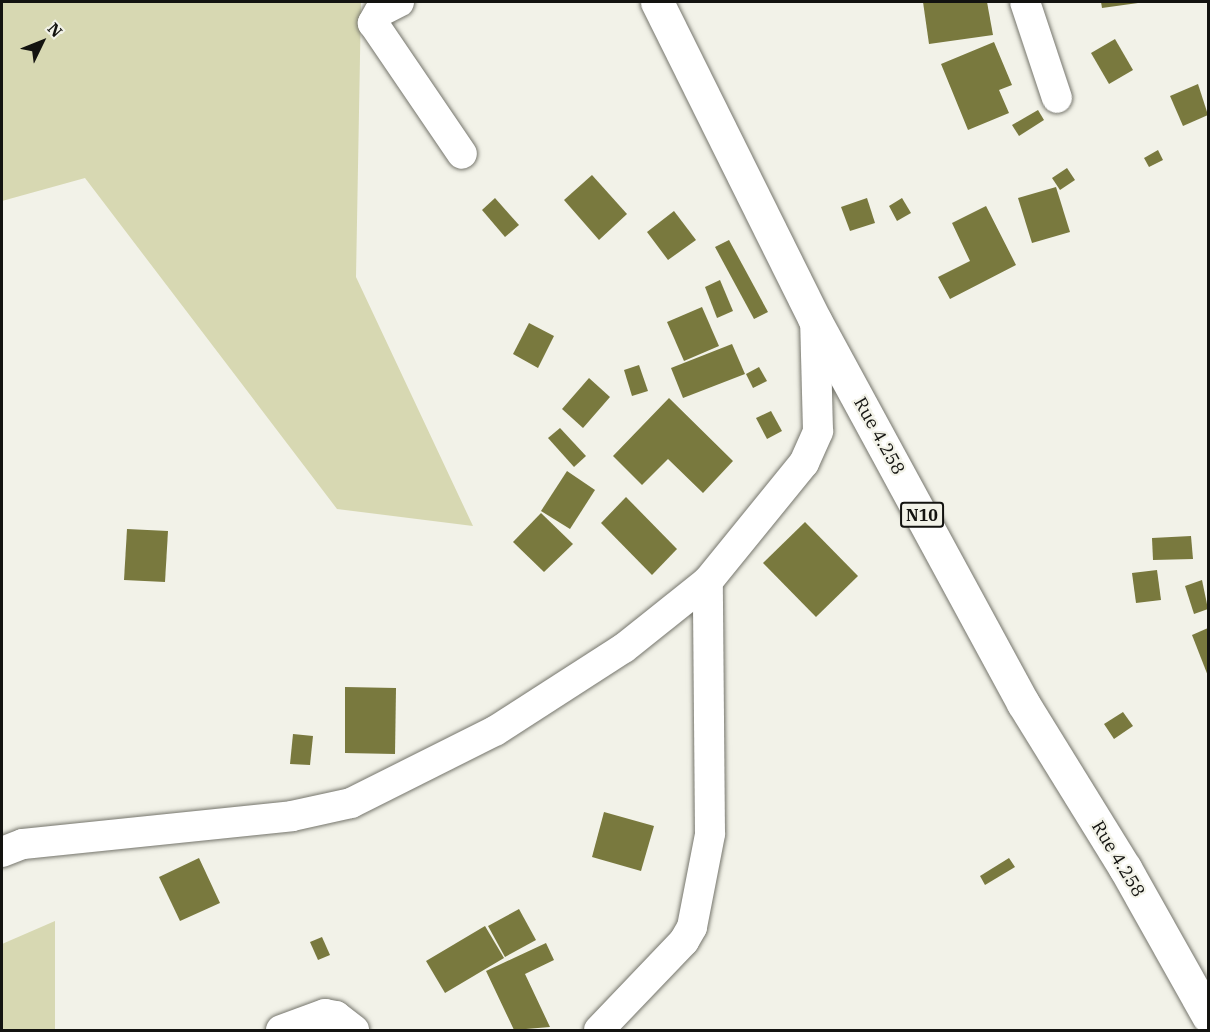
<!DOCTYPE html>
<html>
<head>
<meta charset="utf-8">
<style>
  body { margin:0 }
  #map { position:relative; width:1210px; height:1032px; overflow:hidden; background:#f2f2e8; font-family:"IBM Plex Serif",serif }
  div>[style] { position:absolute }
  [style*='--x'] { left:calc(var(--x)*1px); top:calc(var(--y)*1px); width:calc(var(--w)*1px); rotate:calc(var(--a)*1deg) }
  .green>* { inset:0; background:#d7d8b2 }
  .building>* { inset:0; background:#79793e }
  .roads { filter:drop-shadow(0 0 2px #75756c) drop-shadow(0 0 2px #75756c) }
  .minor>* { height:30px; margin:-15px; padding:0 15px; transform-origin:15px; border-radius:15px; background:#fff }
  .highway>* { height:33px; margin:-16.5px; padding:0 16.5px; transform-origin:16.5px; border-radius:16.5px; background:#fff }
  span { translate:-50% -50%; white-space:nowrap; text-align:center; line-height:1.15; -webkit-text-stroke:4.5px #f2f2e8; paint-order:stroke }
  .shield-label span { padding:2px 4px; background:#f2f2e8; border:2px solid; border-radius:4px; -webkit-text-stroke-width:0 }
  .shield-label { font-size:16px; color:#131310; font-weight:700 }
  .street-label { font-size:18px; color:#131310 }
  .frame { position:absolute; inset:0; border:3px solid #131310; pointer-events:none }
  .north { position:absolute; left:12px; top:12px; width:60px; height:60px; -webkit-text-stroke:4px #f2f2e8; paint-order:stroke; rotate:47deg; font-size:16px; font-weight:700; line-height:24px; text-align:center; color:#131310 }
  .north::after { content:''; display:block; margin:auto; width:21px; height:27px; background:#131310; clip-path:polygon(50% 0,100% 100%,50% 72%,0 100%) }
</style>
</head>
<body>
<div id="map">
  <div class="green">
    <div style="clip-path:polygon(2px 2px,361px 2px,356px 277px,473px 526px,337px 509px,85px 178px,2px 201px)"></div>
    <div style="clip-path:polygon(55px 921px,55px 1030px,2px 1030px,2px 944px)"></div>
  </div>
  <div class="building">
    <div style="clip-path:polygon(923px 2px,987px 2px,993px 35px,929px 44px)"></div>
    <div style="clip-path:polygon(1101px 2px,1138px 2px,1138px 3px,1102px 8px)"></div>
    <div style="clip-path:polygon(1115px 39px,1133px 70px,1109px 84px,1091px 53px)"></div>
    <div style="clip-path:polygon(994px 42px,1012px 85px,999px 90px,1009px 113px,968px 130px,941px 64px)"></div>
    <div style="clip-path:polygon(1198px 84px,1208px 115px,1183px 126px,1170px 96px)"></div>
    <div style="clip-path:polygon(1038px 110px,1044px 120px,1019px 136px,1012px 125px)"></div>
    <div style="clip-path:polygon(1158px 150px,1163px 160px,1149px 167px,1144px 158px)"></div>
    <div style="clip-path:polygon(1067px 168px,1075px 180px,1060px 190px,1052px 178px)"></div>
    <div style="clip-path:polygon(592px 175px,627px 214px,599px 240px,564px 200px)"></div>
    <div style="clip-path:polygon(1056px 187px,1070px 232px,1032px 243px,1018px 198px)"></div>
    <div style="clip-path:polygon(495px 198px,519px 225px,505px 237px,482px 210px)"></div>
    <div style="clip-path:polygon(867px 198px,875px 223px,850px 231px,841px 207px)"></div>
    <div style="clip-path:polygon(902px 198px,911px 213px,897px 221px,889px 206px)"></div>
    <div style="clip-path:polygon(986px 206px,1016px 265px,950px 299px,938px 277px,970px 261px,952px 223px)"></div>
    <div style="clip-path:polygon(674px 211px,696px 240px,668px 260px,647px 232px)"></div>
    <div style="clip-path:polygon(729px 240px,768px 312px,754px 319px,715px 247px)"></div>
    <div style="clip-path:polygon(720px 280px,733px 311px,717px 318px,705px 287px)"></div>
    <div style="clip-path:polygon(702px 307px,719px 346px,684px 361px,667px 322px)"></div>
    <div style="clip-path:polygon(529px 323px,554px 336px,538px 368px,513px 354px)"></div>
    <div style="clip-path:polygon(732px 344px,745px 374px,683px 398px,671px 368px)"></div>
    <div style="clip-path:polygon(639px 365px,648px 391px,632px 396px,624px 370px)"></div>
    <div style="clip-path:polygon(759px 367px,767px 381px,753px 388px,746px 374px)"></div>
    <div style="clip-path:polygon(589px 378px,610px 397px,583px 428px,562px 409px)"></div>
    <div style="clip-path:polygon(669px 398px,733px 461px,703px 493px,668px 459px,642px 485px,613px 456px)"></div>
    <div style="clip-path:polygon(771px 411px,782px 431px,767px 439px,756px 418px)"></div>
    <div style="clip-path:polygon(560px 428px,586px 456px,574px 467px,548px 438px)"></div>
    <div style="clip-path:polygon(567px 471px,595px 490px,570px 529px,541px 511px)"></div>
    <div style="clip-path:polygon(626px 497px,677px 549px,652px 575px,601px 523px)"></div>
    <div style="clip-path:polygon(541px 513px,573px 544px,544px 572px,513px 542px)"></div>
    <div style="clip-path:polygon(805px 522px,858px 576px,816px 617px,763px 563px)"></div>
    <div style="clip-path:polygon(127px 529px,168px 531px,165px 582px,124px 580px)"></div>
    <div style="clip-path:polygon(1191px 536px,1193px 559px,1153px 560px,1152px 538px)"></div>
    <div style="clip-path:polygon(1157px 570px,1161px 600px,1136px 603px,1132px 573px)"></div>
    <div style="clip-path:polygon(1202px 580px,1208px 609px,1194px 614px,1185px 586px)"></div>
    <div style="clip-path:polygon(1208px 628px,1208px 676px,1192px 635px)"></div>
    <div style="clip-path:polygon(345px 687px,396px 688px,395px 754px,345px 753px)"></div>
    <div style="clip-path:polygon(1123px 712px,1133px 726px,1114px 739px,1104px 724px)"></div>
    <div style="clip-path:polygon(293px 734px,313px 736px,310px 765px,290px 764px)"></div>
    <div style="clip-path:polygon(604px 812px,654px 826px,641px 871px,592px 857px)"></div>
    <div style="clip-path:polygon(199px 858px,220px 903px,180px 921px,159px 877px)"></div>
    <div style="clip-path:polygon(1009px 858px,1015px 867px,985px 885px,980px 876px)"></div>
    <div style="clip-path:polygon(519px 909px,536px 940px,505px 957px,488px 926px)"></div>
    <div style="clip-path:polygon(485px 926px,504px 958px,445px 993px,426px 961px)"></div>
    <div style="clip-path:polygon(322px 937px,330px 955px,318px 960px,310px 942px)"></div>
    <div style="clip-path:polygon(546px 943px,554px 960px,525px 974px,550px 1027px,514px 1030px,486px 971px)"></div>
  </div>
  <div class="roads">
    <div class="minor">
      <div style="--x:399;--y:2;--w:22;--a:153"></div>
      <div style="--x:379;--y:12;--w:13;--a:119"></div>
      <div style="--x:373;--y:23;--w:158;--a:55.8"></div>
      <div style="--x:1025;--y:2;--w:101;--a:71.6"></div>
      <div style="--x:2;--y:852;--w:22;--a:-21"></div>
      <div style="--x:23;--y:844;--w:270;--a:-5.9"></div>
      <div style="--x:292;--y:816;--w:60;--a:-12.4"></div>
      <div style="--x:351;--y:803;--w:161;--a:-26.6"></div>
      <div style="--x:495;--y:731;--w:153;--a:-32.8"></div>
      <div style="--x:624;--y:648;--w:107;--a:-38.6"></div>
      <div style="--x:708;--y:581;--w:152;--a:-50.9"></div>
      <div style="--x:804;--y:463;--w:35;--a:-66"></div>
      <div style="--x:818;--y:431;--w:111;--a:-91.5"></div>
      <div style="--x:281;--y:1030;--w:47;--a:-20"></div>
      <div style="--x:325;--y:1014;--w:11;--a:10"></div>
      <div style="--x:336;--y:1016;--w:23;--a:38"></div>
      <div style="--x:599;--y:1030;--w:123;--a:-46.3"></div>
      <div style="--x:684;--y:941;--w:16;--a:-60"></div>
      <div style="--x:692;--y:927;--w:95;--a:-79"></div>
      <div style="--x:710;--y:834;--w:253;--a:-90.5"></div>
    </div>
    <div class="highway">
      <div style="--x:657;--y:2;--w:355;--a:63.6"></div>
      <div style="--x:815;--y:320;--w:436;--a:61.5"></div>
      <div style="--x:1023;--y:703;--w:194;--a:58.3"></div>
      <div style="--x:1125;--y:868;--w:170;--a:60.7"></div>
    </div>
  </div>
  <div class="shield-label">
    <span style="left:922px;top:515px">N10</span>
  </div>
  <div class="street-label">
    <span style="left:879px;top:436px;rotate:61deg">Rue 4.258</span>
    <span style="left:1118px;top:859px;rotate:59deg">Rue 4.258</span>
  </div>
  <div class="frame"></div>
  <div class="north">N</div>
</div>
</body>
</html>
